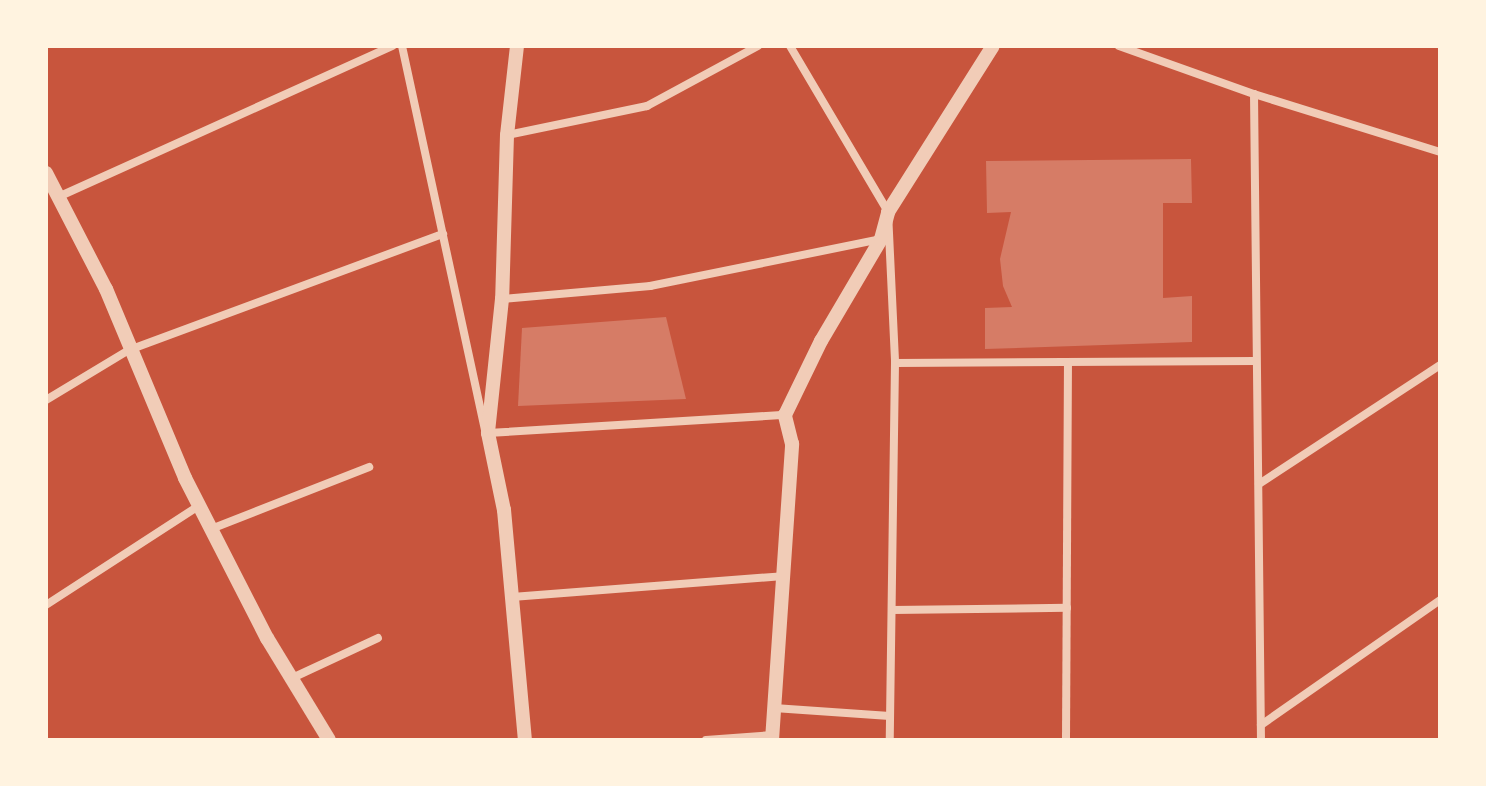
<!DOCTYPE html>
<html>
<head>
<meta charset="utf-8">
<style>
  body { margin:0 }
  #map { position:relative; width:1486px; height:786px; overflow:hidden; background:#c8553d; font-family:Barlow,sans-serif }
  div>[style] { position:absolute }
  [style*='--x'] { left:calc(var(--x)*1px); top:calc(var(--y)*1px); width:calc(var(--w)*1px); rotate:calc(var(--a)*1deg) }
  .building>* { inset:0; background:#d67c66 }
  .minor>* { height:8px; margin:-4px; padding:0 4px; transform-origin:4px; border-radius:4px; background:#f1ccb7 }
  .tertiary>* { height:14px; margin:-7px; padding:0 7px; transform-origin:7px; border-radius:7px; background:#f1ccb7 }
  span { translate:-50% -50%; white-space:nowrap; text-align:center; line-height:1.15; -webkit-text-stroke:8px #fff3e0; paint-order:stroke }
  .frame { position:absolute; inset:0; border:48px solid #fff3e0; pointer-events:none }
</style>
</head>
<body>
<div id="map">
  <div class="building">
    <div style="clip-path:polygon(1191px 159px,1192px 203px,1163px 203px,1163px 298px,1192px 296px,1192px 342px,985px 349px,985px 308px,1012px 307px,1003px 286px,1000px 259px,1011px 212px,987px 213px,986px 161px)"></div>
    <div style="clip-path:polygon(666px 317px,686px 399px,518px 406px,522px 328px)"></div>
  </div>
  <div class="minor">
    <div style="--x:402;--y:46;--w:394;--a:77.8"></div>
    <div style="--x:790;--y:46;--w:193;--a:59.4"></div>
    <div style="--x:888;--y:212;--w:151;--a:87.3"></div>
    <div style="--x:895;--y:363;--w:377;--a:90.8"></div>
    <div style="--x:1119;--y:46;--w:143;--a:19.6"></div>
    <div style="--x:1254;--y:94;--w:195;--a:17.3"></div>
    <div style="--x:1254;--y:94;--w:646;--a:89.38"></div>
    <div style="--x:507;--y:135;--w:143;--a:-11.7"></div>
    <div style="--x:647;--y:106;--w:126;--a:-28.4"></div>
    <div style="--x:58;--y:197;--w:367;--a:-24.3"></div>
    <div style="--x:502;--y:299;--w:149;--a:-5"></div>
    <div style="--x:650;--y:286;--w:235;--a:-11.5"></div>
    <div style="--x:895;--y:363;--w:361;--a:-0.3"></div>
    <div style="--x:46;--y:400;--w:97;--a:-31.1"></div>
    <div style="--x:129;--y:350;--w:335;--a:-20.3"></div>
    <div style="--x:488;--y:433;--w:298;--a:-3.5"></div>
    <div style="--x:1259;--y:484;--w:217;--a:-33.3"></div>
    <div style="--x:211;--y:529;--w:170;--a:-21.4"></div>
    <div style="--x:512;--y:597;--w:272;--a:-4.4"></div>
    <div style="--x:46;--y:605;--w:184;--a:-33"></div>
    <div style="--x:892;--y:610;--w:175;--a:-0.7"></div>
    <div style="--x:290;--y:679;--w:97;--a:-25"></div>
    <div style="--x:774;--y:708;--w:116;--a:3.9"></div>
    <div style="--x:1261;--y:725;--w:218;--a:-34.9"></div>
    <div style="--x:706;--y:740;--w:67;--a:-4.3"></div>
    <div style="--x:1066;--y:740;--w:378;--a:-89.7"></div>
  </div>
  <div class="tertiary">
    <div style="--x:517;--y:46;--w:90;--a:96.4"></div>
    <div style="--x:507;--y:135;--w:164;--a:91.7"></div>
    <div style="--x:502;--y:299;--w:135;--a:96"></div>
    <div style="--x:488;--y:433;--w:79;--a:78.3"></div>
    <div style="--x:504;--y:510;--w:231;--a:84.8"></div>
    <div style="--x:46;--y:173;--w:131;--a:62.7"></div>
    <div style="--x:106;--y:289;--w:205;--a:67.3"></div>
    <div style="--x:185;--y:478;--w:180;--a:62.9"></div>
    <div style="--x:267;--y:638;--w:119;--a:58.7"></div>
    <div style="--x:772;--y:740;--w:297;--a:-86.1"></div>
    <div style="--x:792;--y:444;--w:30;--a:-104"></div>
    <div style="--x:785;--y:415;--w:82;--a:-64.1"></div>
    <div style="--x:821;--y:341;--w:118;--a:-59.5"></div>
    <div style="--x:881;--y:239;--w:28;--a:-75"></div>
    <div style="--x:888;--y:212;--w:196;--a:-57.7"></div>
  </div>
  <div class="frame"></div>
</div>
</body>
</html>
